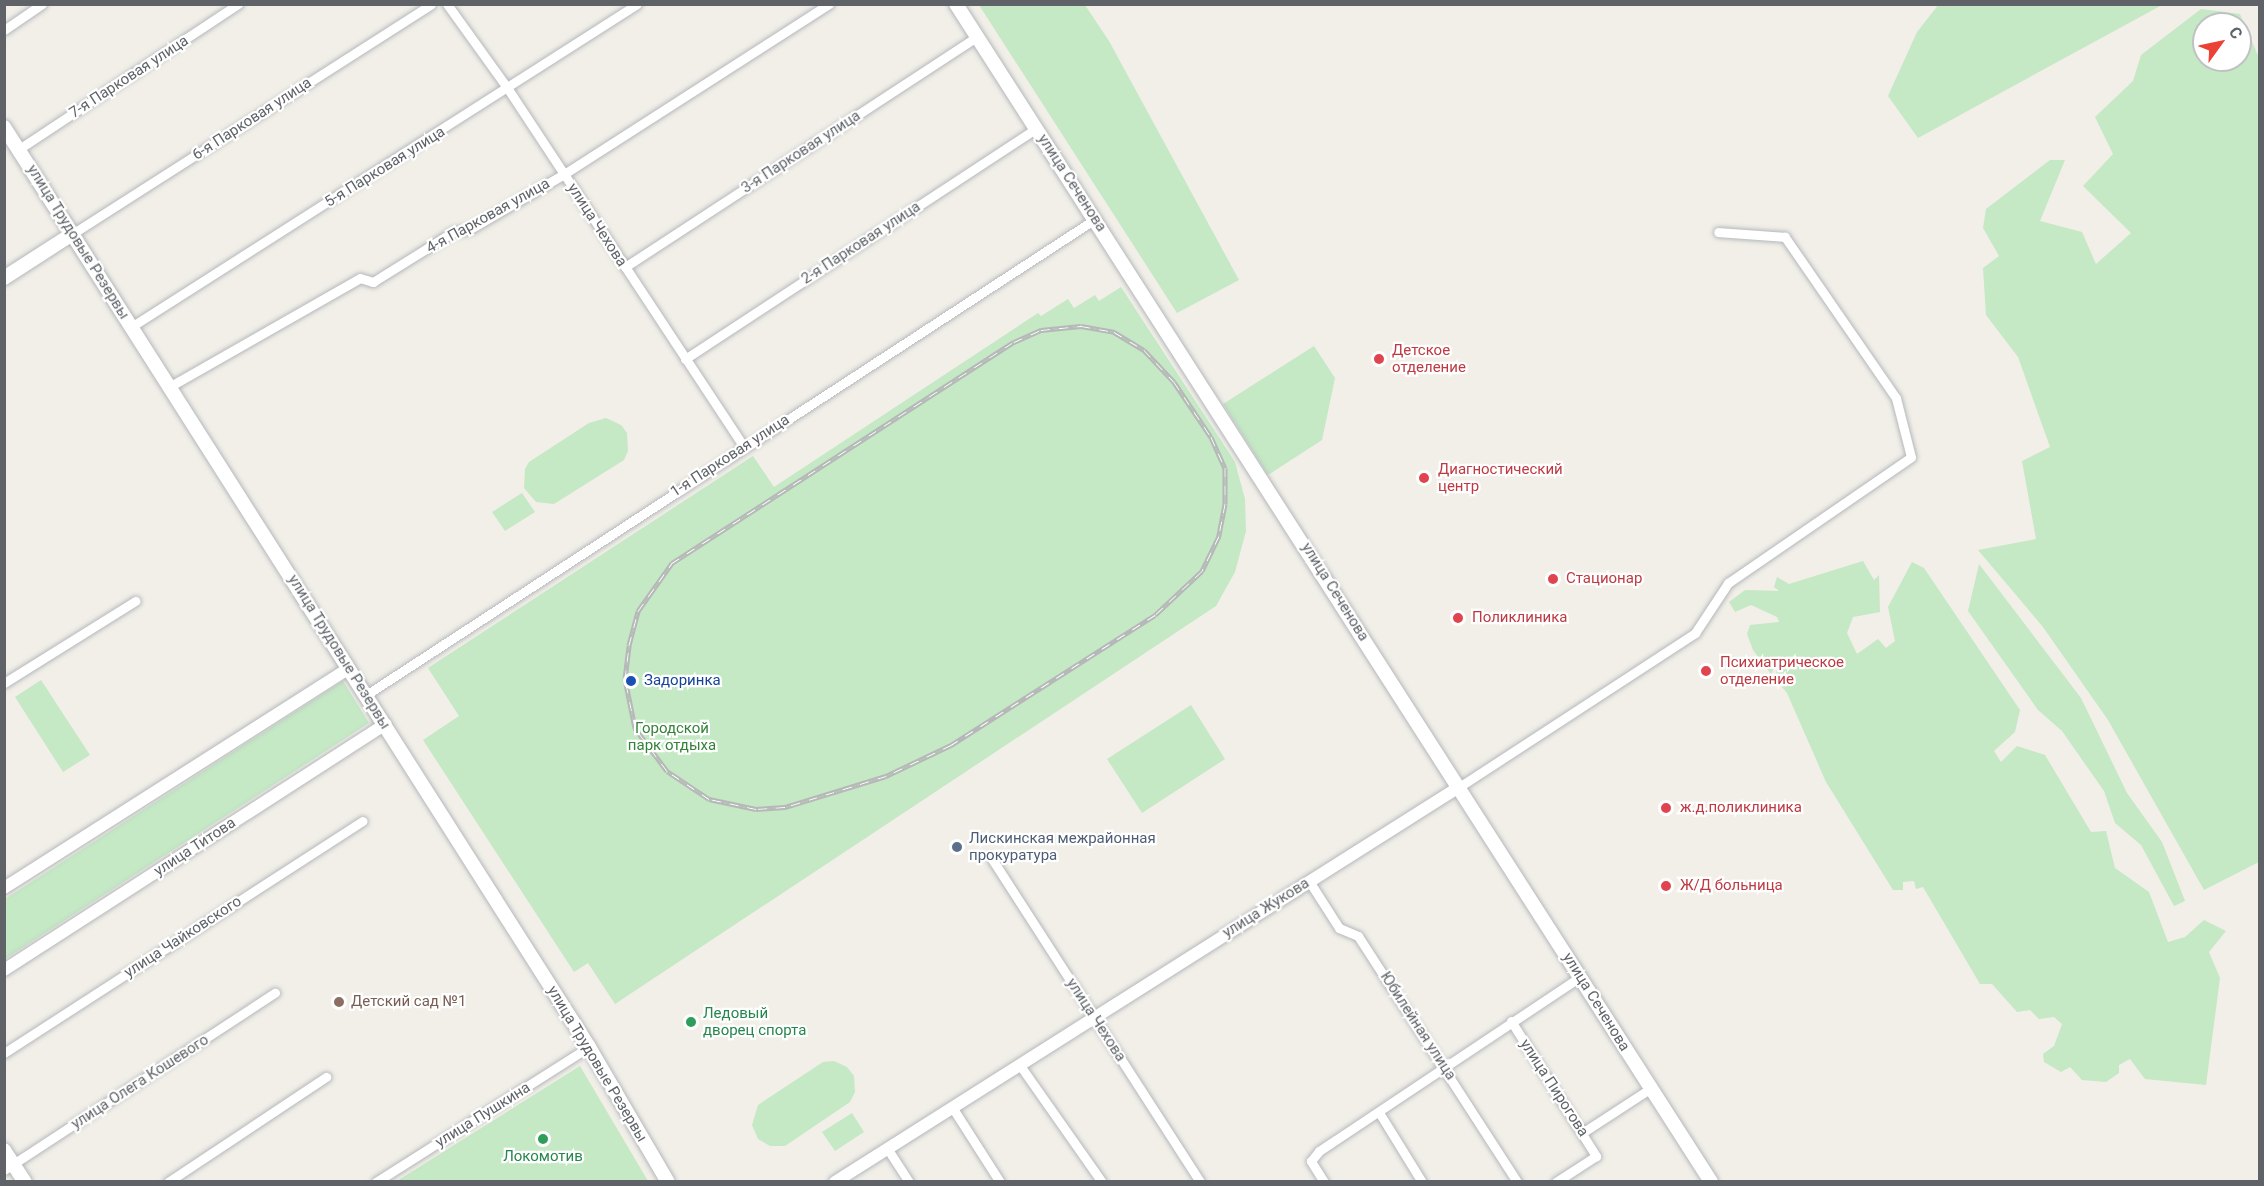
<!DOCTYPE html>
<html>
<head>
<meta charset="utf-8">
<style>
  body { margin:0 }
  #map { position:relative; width:2264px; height:1186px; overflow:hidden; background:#f1efe8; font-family:Roboto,sans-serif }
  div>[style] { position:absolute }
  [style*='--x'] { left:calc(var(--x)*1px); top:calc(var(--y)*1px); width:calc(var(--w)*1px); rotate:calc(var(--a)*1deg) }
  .green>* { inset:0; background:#c5e8c5 }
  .roads { filter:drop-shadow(0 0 2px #b5b8bc) drop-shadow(0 0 2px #b5b8bc) }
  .minor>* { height:9px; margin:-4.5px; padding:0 4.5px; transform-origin:4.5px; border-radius:4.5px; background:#fff }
  .tertiary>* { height:12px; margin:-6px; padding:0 6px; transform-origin:6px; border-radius:6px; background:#fff }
  .secondary>* { height:14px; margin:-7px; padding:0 7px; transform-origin:7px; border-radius:7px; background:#fff }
  .rail>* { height:5px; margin-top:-2.5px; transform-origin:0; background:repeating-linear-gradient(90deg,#fff 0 9px,#b6b7b8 0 18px); box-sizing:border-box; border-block:2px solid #b6b7b8 }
  .dots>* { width:16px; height:16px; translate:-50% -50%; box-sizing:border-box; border:3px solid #fff; border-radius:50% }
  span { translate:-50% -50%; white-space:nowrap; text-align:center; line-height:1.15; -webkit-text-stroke:4.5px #fff; paint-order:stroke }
  .street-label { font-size:15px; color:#5f6368 }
  .health-label { font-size:15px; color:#be3a42 }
  .left { translate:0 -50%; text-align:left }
  .transit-label { font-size:15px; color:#164399 }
  .park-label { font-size:15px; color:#348238 }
  .service-label { font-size:15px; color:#4e5e75 }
  .education-label { font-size:15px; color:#785e54 }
  .leisure-label { font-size:15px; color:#27864d }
  .frame { position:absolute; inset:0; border:6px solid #5f6368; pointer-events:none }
  .north { position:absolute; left:2192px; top:12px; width:60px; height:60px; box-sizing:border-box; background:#fff; border:2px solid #bfc1c3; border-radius:50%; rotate:57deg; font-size:16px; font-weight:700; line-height:24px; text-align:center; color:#5f6368 }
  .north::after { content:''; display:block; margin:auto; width:21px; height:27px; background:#ea4335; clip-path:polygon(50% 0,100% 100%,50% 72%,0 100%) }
</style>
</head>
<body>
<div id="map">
  <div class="green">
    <div style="clip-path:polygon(1939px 4px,2162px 4px,2162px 5px,1918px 138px,1888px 96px,1917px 32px)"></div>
    <div style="clip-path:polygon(979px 5px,1085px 5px,1109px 41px,1239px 280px,1177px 313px)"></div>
    <div style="clip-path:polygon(evenodd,2201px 9px,2240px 14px,2260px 60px,2259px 862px,2204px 890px,2108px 720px,2043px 627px,1978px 550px,2036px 539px,2022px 461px,2050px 447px,2018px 357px,1986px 315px,1983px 268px,1999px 256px,1983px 228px,1986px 209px,2050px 160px,2065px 160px,2040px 221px,2082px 232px,2096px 264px,2131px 233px,2083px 186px,2113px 154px,2095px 117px,2133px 81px,2141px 55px,2201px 9px,2204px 24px,2240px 24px,2240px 60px,2204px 60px,2204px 24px)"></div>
    <div style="clip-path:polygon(1121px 287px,1235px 462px,1245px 499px,1246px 531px,1235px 572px,1216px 606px,615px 1004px,588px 963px,574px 972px,423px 740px,459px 716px,428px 668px,753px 456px,774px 487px,1038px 313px,1041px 316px,1068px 299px,1074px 308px,1095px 295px,1099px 301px)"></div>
    <div style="clip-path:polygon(1314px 346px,1335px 378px,1322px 440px,1268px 475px,1223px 404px)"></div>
    <div style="clip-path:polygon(606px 418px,621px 425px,627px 433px,628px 451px,624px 460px,554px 504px,536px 502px,524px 488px,525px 469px,529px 462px,589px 423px)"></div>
    <div style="clip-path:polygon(522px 493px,535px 512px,505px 531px,492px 512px)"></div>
    <div style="clip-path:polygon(1863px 561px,1874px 580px,1879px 575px,1880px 612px,1853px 617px,1847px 633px,1857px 654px,1878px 639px,1886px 648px,1895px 641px,1888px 607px,1912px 562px,1924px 568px,2020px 710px,2015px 732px,1994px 751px,2001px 762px,2017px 746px,2045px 755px,2091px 832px,2106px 831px,2115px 868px,2149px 892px,2168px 942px,2185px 937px,2204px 920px,2226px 931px,2209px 952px,2220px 978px,2206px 1085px,2145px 1079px,2130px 1059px,2119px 1065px,2119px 1073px,2106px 1082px,2082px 1080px,2070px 1067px,2061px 1072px,2044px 1062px,2043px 1054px,2054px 1046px,2062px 1024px,2054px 1017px,2039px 1019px,2030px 1010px,2017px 1012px,1992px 984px,1980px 984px,1923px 887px,1916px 889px,1914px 881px,1903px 882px,1903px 890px,1893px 890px,1826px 782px,1787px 693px,1775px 679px,1779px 659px,1771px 674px,1753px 650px,1747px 634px,1750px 625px,1779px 622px,1777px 617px,1751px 605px,1735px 612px,1729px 602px,1745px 590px,1779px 591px,1774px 587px,1777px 577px,1789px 584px)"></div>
    <div style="clip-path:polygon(1979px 564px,2081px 698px,2127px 793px,2162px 842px,2185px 901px,2174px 906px,2141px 845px,2115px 823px,2104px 791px,2062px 731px,2038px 710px,1968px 611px)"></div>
    <div style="clip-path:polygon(41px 680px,90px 755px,63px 772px,15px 697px)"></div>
    <div style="clip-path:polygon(343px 681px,369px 723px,5px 959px,5px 899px)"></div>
    <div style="clip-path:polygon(1191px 705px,1225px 759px,1142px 813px,1107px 759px)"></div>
    <div style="clip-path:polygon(834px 1061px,847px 1067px,854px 1076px,855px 1092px,850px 1102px,785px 1146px,770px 1146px,758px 1139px,752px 1125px,758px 1105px,823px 1062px)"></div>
    <div style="clip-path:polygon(580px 1066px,648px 1181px,397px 1181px)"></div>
    <div style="clip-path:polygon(852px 1113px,864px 1132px,835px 1151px,822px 1132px)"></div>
  </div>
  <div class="roads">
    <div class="minor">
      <div style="--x:447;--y:4;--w:105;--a:54.3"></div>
      <div style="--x:508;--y:89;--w:429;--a:56.6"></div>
      <div style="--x:4;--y:30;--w:46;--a:-34.4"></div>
      <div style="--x:19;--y:149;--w:263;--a:-33.5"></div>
      <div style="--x:72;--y:234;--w:426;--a:-32.6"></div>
      <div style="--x:625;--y:267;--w:420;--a:-33.2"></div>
      <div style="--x:131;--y:327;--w:600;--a:-32.55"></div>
      <div style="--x:685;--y:359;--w:420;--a:-33.3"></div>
      <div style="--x:169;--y:387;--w:220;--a:-29.7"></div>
      <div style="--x:360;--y:278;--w:14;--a:17"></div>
      <div style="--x:373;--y:282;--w:94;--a:-32"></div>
      <div style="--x:453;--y:232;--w:17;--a:-10"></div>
      <div style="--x:470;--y:229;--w:109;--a:-30.3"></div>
      <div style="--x:564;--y:174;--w:315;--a:-32.7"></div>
      <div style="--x:4;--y:683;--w:155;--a:-32"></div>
      <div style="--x:366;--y:695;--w:871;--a:-33.14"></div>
      <div style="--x:1459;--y:787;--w:282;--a:-33.1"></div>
      <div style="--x:1695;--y:633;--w:60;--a:-56.6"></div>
      <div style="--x:1728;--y:583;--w:222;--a:-34.5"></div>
      <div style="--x:1911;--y:457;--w:61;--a:-104.3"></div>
      <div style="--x:1896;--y:398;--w:196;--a:-124.6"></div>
      <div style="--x:1785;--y:237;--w:67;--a:-175.7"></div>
      <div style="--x:992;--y:859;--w:384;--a:57.2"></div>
      <div style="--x:1309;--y:881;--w:56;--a:57.4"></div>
      <div style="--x:1339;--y:928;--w:21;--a:23"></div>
      <div style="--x:1358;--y:936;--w:293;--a:57.1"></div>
      <div style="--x:1511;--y:1021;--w:160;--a:57.8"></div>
      <div style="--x:1596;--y:1156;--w:48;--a:147"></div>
      <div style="--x:4;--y:1053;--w:427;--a:-32.9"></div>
      <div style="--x:1019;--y:1064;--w:144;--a:54.9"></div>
      <div style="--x:952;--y:1107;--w:89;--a:57.4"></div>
      <div style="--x:1380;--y:1114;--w:80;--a:58.3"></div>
      <div style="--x:1582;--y:1133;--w:82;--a:-33.1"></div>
      <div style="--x:887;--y:1148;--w:40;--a:57.1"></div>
      <div style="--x:4;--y:1170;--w:324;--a:-33.2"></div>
      <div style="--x:168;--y:1182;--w:190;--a:-33.6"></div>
      <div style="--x:376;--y:1182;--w:252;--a:-32.4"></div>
      <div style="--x:1324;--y:1182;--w:25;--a:-122"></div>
      <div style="--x:1311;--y:1161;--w:13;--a:-51"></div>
      <div style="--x:1319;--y:1151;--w:314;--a:-33.7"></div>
    </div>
    <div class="tertiary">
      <div style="--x:4;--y:888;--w:409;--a:-32.5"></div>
      <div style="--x:4;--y:970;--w:454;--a:-32.8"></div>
      <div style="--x:835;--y:1182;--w:739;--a:-32.33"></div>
    </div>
    <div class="secondary">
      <div style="--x:956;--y:4;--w:1399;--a:57.34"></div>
      <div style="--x:4;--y:127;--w:1090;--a:57.55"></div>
      <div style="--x:589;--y:1047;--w:156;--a:59.7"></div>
      <div style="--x:4;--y:278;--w:81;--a:-32.9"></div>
      <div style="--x:4;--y:1150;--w:38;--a:57"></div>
    </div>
  </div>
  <div class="rail">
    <div style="--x:1081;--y:326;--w:34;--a:10"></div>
    <div style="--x:1114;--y:332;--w:35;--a:31"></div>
    <div style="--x:1144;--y:350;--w:44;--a:46.8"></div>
    <div style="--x:1174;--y:382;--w:66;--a:56.1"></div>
    <div style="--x:1211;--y:437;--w:34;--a:66"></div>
    <div style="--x:1225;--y:468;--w:36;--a:90"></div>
    <div style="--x:1225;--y:504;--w:33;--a:101"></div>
    <div style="--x:1219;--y:536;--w:39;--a:116"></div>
    <div style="--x:1202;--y:571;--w:64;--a:136.9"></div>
    <div style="--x:1155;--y:615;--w:242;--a:147.5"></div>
    <div style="--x:951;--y:745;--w:72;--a:154.5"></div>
    <div style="--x:886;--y:776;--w:106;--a:162.9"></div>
    <div style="--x:785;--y:807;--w:29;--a:176"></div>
    <div style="--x:756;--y:809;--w:48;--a:-168"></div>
    <div style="--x:709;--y:799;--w:50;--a:-146.3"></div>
    <div style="--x:667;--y:771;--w:54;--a:-126.7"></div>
    <div style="--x:635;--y:728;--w:50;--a:-101.5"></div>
    <div style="--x:625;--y:679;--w:34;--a:-83"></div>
    <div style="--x:629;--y:645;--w:35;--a:-75"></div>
    <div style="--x:638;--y:611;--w:59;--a:-54.7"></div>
    <div style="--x:672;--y:563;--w:407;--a:-32.9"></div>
    <div style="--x:1014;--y:342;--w:30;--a:-24"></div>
    <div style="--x:1041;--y:330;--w:40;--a:-5.7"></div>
  </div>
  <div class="dots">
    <div style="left:1379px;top:359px;background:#e0444e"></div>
    <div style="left:1424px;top:478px;background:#e0444e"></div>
    <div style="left:1553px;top:579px;background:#e0444e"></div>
    <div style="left:1458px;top:618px;background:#e0444e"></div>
    <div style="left:1706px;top:671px;background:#e0444e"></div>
    <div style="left:631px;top:681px;background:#1a4fb4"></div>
    <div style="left:1666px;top:808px;background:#e0444e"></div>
    <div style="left:957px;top:847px;background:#5c6f8a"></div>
    <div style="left:1666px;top:886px;background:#e0444e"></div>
    <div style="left:339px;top:1002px;background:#8d6e63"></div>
    <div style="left:691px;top:1022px;background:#2e9e5b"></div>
    <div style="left:543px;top:1139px;background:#2e9e5b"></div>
  </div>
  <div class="street-label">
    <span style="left:129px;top:77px;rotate:-33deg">7-я Парковая улица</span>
    <span style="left:252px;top:119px;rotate:-33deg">6-я Парковая улица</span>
    <span style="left:801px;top:152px;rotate:-33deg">3-я Парковая улица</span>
    <span style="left:385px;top:167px;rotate:-32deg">5-я Парковая улица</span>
    <span style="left:1072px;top:183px;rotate:57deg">улица Сеченова</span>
    <span style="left:488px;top:216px;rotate:-29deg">4-я Парковая улица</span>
    <span style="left:597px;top:225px;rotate:57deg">улица Чехова</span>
    <span style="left:78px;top:242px;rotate:58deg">улица Трудовые Резервы</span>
    <span style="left:861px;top:243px;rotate:-33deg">2-я Парковая улица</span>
    <span style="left:730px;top:456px;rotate:-33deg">1-я Парковая улица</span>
    <span style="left:1335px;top:592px;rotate:58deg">улица Сеченова</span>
    <span style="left:339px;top:652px;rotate:58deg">улица Трудовые Резервы</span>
    <span style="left:195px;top:847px;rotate:-33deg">улица Титова</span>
    <span style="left:1266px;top:908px;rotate:-32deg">улица Жукова</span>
    <span style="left:183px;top:937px;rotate:-33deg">улица Чайковского</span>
    <span style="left:1596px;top:1002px;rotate:58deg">улица Сеченова</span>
    <span style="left:1096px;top:1020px;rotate:57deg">улица Чехова</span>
    <span style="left:1418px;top:1026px;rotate:57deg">Юбилейная улица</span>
    <span style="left:597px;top:1064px;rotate:59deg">улица Трудовые Резервы</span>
    <span style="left:140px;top:1082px;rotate:-33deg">улица Олега Кошевого</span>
    <span style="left:1554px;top:1088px;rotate:57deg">улица Пирогова</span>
    <span style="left:483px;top:1115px;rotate:-32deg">улица Пушкина</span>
  </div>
  <div class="health-label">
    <span class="left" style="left:1392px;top:359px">Детское<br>отделение</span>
    <span class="left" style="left:1438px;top:478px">Диагностический<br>центр</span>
    <span class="left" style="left:1566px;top:579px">Стационар</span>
    <span class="left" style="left:1472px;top:618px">Поликлиника</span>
    <span class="left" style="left:1720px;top:671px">Психиатрическое<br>отделение</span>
    <span class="left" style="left:1680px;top:808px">ж.д.поликлиника</span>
    <span class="left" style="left:1680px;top:886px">Ж/Д больница</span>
  </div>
  <div class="transit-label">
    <span class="left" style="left:644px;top:681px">Задоринка</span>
  </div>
  <div class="park-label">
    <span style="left:672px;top:737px">Городской<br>парк отдыха</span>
  </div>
  <div class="service-label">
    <span class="left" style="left:969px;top:847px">Лискинская межрайонная<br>прокуратура</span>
  </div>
  <div class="education-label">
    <span class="left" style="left:351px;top:1002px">Детский сад №1</span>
  </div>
  <div class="leisure-label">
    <span class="left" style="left:703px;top:1022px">Ледовый<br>дворец спорта</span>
    <span style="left:543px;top:1157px">Локомотив</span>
  </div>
  <div class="frame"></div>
  <div class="north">С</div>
</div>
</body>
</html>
